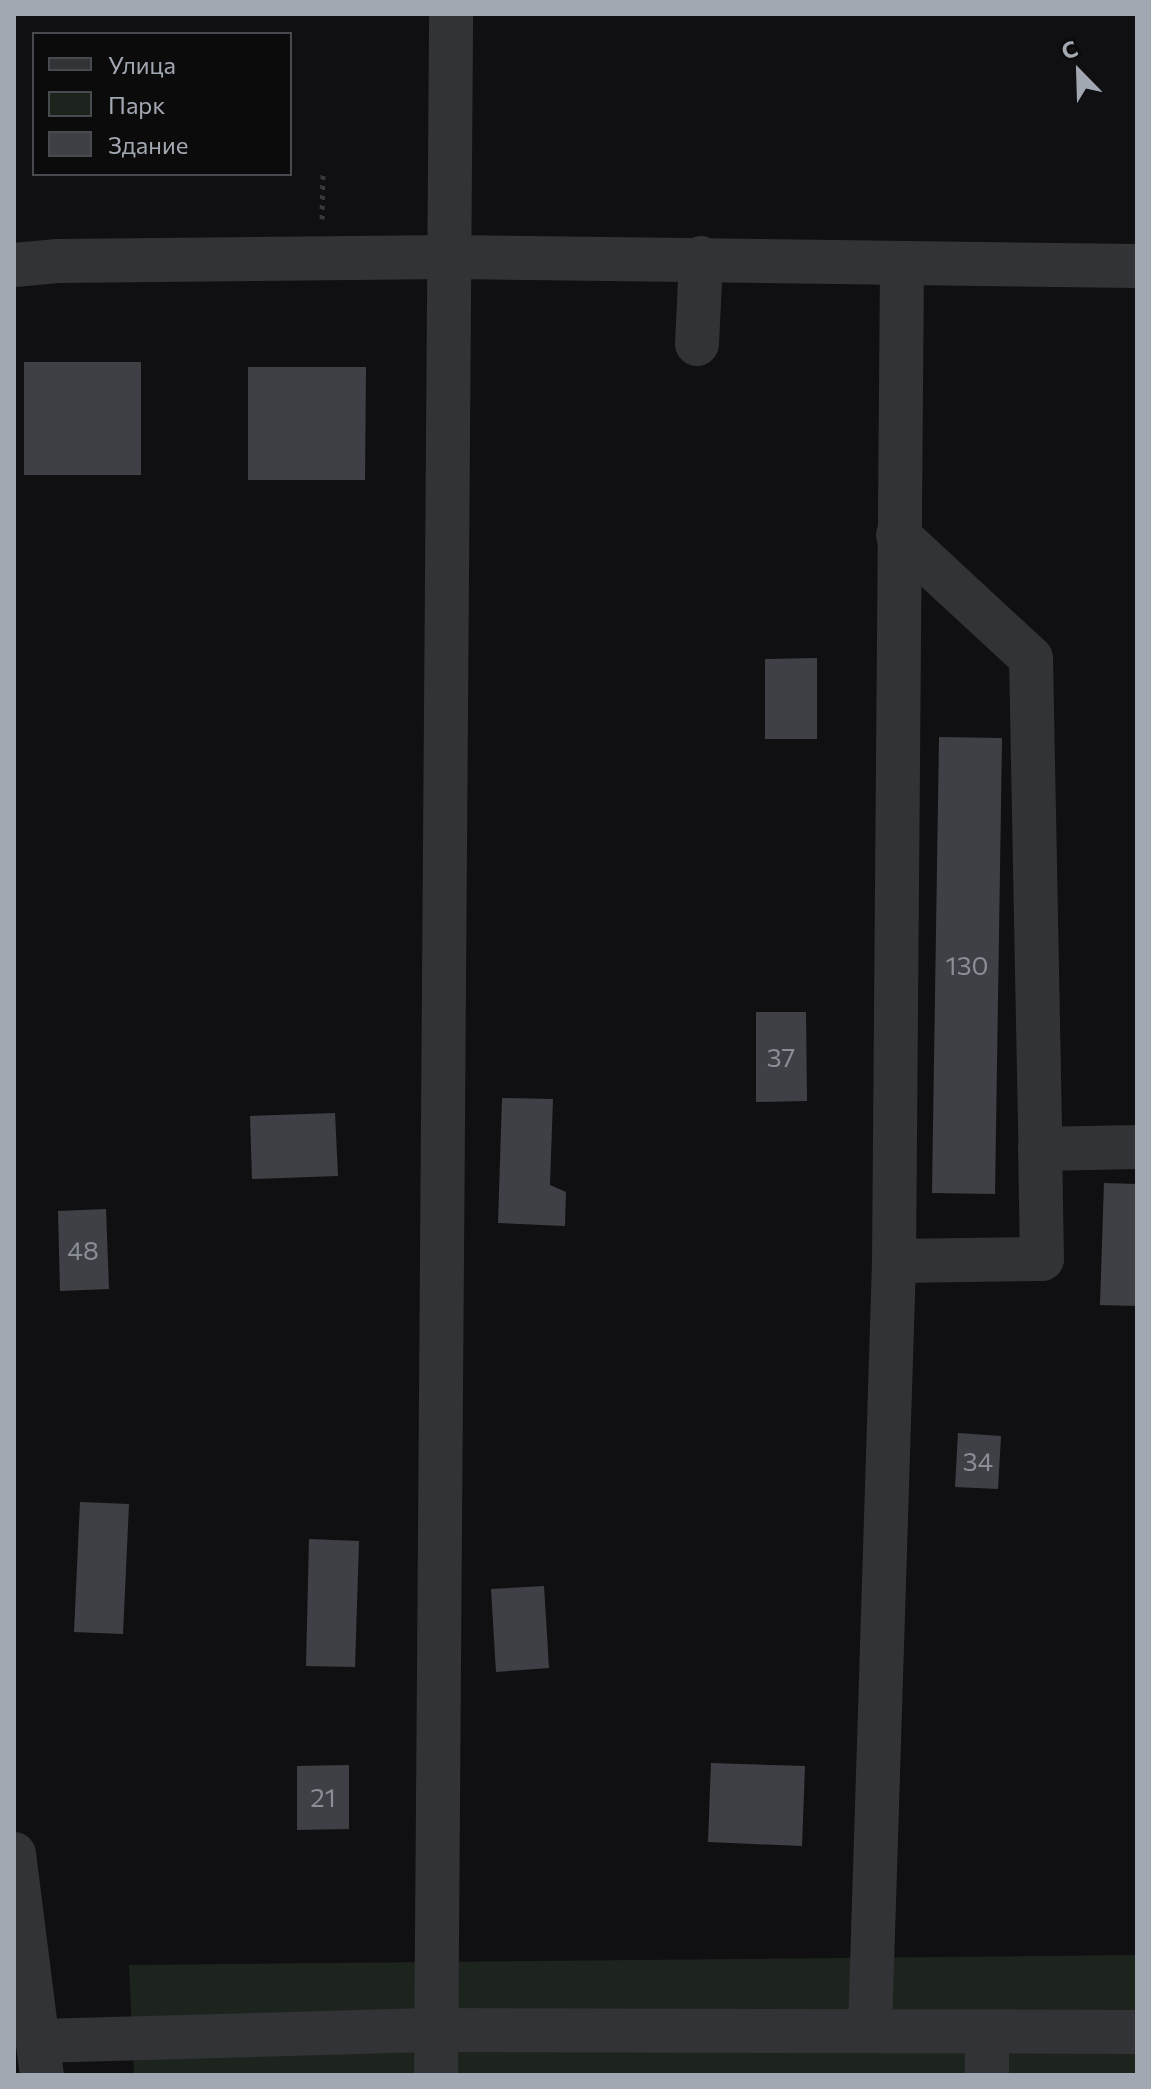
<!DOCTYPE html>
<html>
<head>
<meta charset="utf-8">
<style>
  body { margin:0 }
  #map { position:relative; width:1151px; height:2089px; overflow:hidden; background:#101012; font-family:Commissioner,sans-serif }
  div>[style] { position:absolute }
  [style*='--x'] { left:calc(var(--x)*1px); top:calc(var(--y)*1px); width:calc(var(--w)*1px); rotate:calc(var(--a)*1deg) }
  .green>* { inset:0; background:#1d241d }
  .building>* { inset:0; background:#3f4045 }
  .path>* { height:5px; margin-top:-2.5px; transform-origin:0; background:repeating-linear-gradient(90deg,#373a3d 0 4px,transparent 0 10px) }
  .minor>* { height:44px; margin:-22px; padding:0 22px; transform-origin:22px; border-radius:22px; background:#313336 }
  span { translate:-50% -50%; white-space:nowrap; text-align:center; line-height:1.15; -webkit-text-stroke:6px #0b0b0c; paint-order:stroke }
  .number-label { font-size:26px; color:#898e97 }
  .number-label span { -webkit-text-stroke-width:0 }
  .frame { position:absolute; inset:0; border:16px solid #a2a8b2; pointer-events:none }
  .legend { position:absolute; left:32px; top:32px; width:260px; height:144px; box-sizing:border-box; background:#0b0b0c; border:2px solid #474a4e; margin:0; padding:10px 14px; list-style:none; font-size:24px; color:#a2a8b2 }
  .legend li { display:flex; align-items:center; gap:16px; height:40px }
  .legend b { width:40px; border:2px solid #474a4e }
  .north { position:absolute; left:1039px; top:32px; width:80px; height:80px; -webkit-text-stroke:6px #0b0b0c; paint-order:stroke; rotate:337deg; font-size:22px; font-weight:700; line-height:32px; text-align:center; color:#a2a8b2 }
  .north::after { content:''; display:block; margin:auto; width:28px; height:36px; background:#a2a8b2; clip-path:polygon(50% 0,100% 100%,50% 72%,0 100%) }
</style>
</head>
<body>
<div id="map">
  <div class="green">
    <div style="clip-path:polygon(1137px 1955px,1137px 2075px,134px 2075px,129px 1965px)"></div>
  </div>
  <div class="building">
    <div style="clip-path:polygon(24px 362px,141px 362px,141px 475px,24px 475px)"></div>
    <div style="clip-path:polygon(248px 367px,366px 367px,365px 480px,248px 480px)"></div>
    <div style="clip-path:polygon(817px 658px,817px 739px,765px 739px,765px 659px)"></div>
    <div style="clip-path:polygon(939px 737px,1002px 738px,995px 1194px,932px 1193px)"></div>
    <div style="clip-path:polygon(756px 1012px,806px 1012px,807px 1101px,756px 1102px)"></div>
    <div style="clip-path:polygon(502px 1098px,553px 1099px,550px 1185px,566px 1192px,565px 1226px,498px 1223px)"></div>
    <div style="clip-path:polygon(335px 1113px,338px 1176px,252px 1179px,250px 1116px)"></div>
    <div style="clip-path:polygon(1104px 1183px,1137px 1184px,1137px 1306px,1100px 1305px)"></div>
    <div style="clip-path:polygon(106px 1209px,109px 1289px,60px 1291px,58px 1211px)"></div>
    <div style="clip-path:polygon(958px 1433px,1001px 1436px,998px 1489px,955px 1487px)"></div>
    <div style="clip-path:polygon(80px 1502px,129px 1504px,123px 1634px,74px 1632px)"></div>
    <div style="clip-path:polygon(309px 1539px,359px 1541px,355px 1667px,306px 1666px)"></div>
    <div style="clip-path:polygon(544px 1586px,549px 1668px,496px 1672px,491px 1589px)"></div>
    <div style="clip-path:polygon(711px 1763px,805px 1766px,802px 1846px,708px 1842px)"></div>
    <div style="clip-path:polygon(349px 1765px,349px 1829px,297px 1830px,297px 1766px)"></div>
  </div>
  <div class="path">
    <div style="--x:322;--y:219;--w:47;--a:-88.8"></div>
  </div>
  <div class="minor">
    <div style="--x:14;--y:265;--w:44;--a:-5.2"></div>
    <div style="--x:58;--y:261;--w:392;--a:-0.6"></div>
    <div style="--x:450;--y:257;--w:687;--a:0.75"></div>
    <div style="--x:697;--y:344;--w:86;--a:-87.3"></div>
    <div style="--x:898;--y:535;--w:181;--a:42.8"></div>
    <div style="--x:1031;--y:658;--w:491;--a:88.9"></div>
    <div style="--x:894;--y:1261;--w:148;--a:-0.8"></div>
    <div style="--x:1042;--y:1259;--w:110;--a:-91"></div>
    <div style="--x:1040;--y:1149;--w:97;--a:-1.2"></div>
    <div style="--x:14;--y:1854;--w:223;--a:82.8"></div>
    <div style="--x:870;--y:2030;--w:769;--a:-88.21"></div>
    <div style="--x:894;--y:1261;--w:998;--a:-89.54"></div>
    <div style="--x:38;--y:2041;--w:399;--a:-1.6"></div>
    <div style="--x:437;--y:2030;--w:700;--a:0.16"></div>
    <div style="--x:436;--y:2075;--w:2061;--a:-89.58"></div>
    <div style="--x:987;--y:2075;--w:41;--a:-90"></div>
  </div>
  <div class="number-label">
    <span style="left:967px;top:965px">130</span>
    <span style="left:781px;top:1057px">37</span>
    <span style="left:83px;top:1250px">48</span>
    <span style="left:978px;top:1461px">34</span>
    <span style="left:323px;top:1797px">21</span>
  </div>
  <div class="frame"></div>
  <ul class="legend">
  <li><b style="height:10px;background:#313336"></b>Улица</li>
  <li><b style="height:22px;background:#1d241d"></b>Парк</li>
  <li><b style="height:22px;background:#3f4045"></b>Здание</li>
  </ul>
  <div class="north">С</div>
</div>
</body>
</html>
